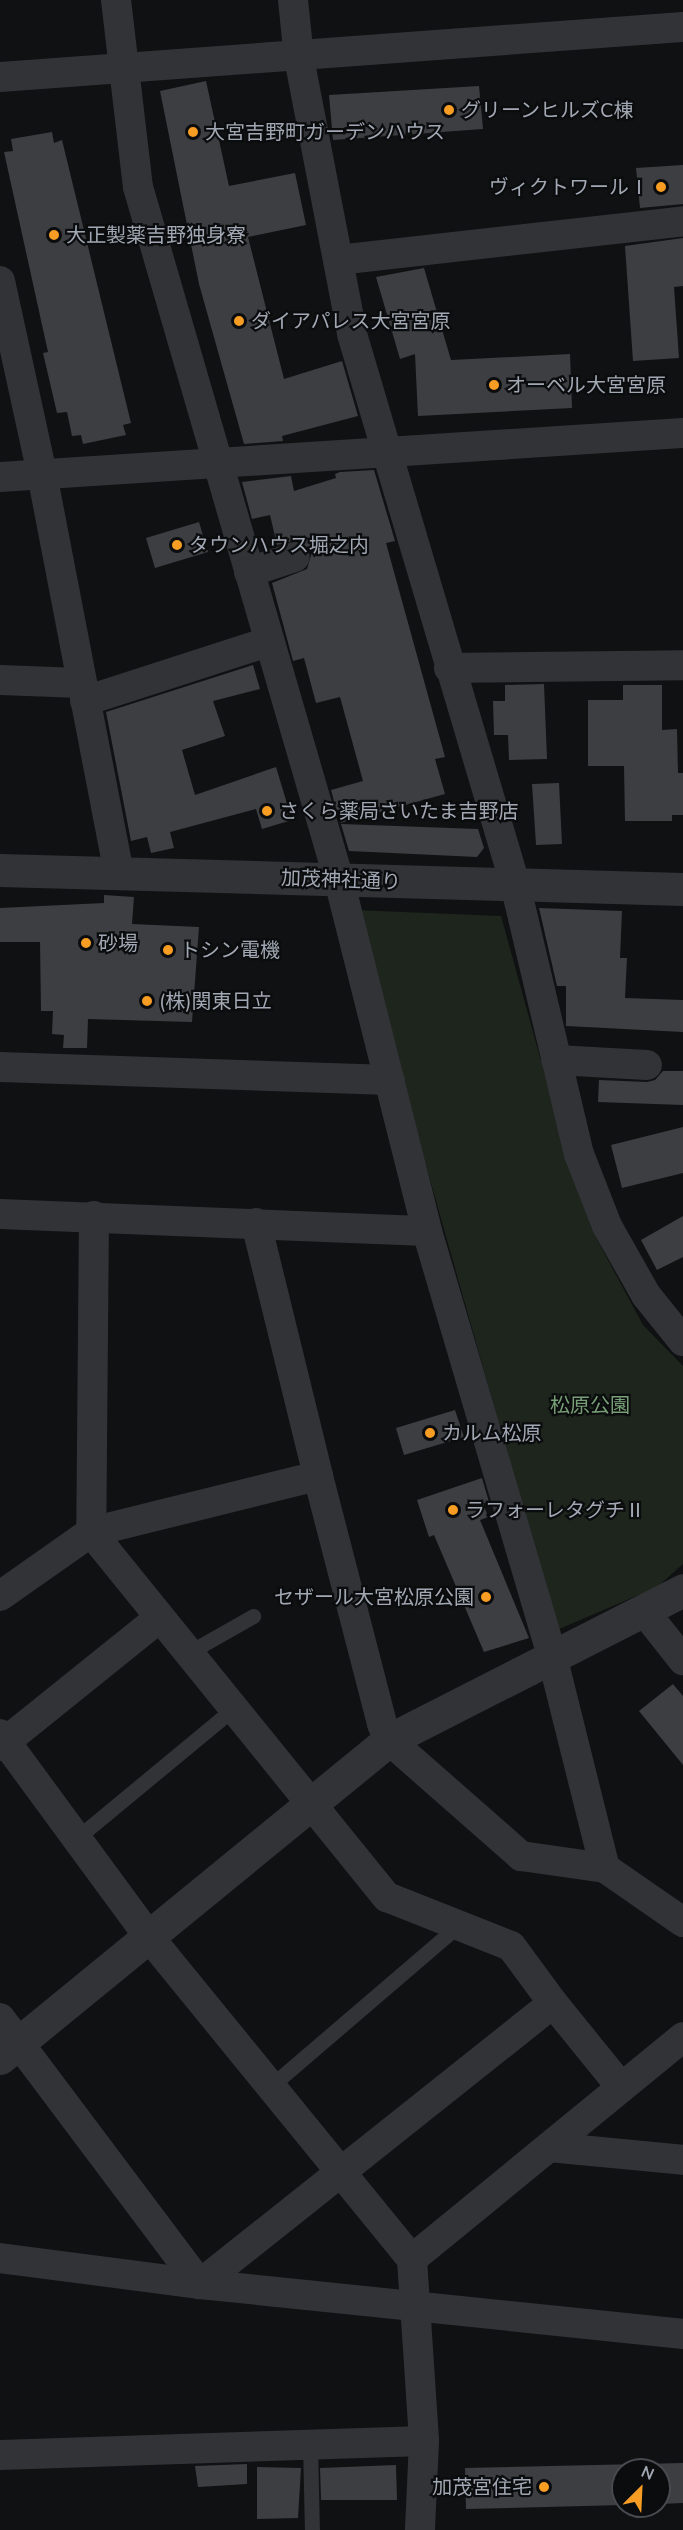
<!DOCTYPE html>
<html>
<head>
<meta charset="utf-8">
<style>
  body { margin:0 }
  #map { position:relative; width:683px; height:2530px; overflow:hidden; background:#101112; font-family:"Nunito Sans","Noto Sans JP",sans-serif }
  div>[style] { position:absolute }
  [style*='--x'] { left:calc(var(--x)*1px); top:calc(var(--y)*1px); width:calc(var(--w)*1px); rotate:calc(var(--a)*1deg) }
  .green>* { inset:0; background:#1d251d }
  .building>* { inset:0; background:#3c3e42 }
  .service>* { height:15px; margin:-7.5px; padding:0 7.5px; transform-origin:7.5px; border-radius:7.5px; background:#313337 }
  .minor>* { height:30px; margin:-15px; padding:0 15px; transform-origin:15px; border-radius:15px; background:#313337 }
  .tertiary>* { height:33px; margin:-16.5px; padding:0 16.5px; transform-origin:16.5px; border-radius:16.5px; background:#313337 }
  .dots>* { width:16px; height:16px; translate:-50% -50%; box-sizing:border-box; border:3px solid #0b0c0d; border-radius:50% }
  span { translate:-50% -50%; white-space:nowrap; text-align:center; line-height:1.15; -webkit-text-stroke:4.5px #0b0c0d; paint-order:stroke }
  .poi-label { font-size:20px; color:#a1a8b3 }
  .left { translate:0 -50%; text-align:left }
  .right { translate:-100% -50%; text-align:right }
  .street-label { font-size:20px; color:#a1a8b3 }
  .park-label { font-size:20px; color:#789f77 }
  .north { position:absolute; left:611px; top:2458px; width:60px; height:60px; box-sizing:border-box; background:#0b0c0d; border:2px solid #474a4f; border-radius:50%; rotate:24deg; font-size:16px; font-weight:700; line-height:24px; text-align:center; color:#a1a8b3 }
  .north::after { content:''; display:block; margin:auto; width:21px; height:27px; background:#f79d23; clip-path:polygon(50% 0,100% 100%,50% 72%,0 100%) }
</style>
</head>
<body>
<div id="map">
  <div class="green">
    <div style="clip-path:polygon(354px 910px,501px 916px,567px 1155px,594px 1234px,643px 1325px,683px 1366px,683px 1564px,657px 1587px,557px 1630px)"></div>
  </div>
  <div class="building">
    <div style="clip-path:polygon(206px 81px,229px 186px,295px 173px,306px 225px,248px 237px,284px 379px,342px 361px,358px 416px,282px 436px,283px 441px,244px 444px,199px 284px,160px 91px)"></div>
    <div style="clip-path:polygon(479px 86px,483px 129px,333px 140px,329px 95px)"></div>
    <div style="clip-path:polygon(52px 132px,54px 143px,62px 140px,131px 423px,123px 425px,126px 435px,83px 444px,81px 435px,72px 436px,67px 412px,57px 413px,43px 353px,48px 352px,4px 152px,13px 151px,11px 139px)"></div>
    <div style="clip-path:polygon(683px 165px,683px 204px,640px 208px,636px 168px)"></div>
    <div style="clip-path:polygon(683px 238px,683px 286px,674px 287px,679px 358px,633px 361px,625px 246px)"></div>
    <div style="clip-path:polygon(424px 268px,451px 360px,570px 354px,572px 408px,418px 416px,415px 354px,400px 359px,376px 277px)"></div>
    <div style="clip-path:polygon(374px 470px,395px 541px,386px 543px,445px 757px,435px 759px,445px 794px,340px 823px,331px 790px,363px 781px,340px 697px,316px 703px,304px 658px,293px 661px,272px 583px,307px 569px,312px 552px,299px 540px,277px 545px,270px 515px,252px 519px,242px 482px,291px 476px,294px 491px,336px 478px,335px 474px,340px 472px)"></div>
    <div style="clip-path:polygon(199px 522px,208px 552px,155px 568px,146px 538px)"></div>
    <div style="clip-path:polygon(253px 665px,260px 689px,213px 701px,225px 736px,182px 750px,195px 795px,276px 767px,292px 820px,262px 829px,256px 809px,170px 832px,174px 848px,151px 853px,147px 837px,131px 841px,106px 712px)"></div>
    <div style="clip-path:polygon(544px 684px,547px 759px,509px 760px,508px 735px,494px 735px,493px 701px,505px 701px,505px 685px)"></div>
    <div style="clip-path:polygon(623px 685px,662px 685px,662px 730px,677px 729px,678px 773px,683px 773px,683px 815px,672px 815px,672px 821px,625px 821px,624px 766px,588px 766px,588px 700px,623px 700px)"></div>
    <div style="clip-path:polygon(559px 783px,562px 844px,536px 845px,532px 784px)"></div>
    <div style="clip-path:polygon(341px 824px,478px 829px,484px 848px,477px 857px,349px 851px)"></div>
    <div style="clip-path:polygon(104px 895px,134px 897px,132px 924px,199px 927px,192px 1022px,88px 1019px,87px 1048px,63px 1048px,64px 1035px,52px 1034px,53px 1011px,41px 1011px,40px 942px,0 942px,0 908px,104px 903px)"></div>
    <div style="clip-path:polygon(539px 908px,622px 911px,620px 958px,627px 958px,625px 998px,683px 1000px,683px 1032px,566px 1026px,566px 986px,557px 986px)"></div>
    <div style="clip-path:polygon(663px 1071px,683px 1071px,683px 1105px,598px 1102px,599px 1080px,647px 1082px,655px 1080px)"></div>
    <div style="clip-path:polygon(683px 1127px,683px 1173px,622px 1188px,611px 1145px)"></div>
    <div style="clip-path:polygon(683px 1216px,683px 1257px,657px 1270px,641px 1240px)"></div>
    <div style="clip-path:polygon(455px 1410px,464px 1437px,404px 1455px,396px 1428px)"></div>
    <div style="clip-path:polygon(482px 1478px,489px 1502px,483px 1503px,488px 1517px,480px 1520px,529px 1638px,484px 1652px,434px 1535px,429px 1537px,417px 1500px)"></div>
    <div style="clip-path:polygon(673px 1684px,683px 1696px,683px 1765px,639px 1711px)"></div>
    <div style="clip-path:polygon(683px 2463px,683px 2503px,659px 2504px,659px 2470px,623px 2470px,623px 2505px,466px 2509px,465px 2468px)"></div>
    <div style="clip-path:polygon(247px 2464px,247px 2484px,198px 2487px,195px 2466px)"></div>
    <div style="clip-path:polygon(396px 2465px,397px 2500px,321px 2500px,320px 2468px)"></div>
    <div style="clip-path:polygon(257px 2467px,301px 2468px,298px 2518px,257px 2519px)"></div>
  </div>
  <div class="service">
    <div style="--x:188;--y:1653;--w:75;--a:-29.6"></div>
    <div style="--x:77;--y:1838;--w:202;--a:-39.6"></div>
    <div style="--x:271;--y:2086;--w:248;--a:-40.6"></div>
    <div style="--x:310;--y:2444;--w:86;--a:88.7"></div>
  </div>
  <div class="minor">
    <div style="--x:116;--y:0;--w:188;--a:83.3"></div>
    <div style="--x:138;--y:187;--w:722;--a:73.83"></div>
    <div style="--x:339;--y:880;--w:362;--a:75.9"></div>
    <div style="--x:427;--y:1231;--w:443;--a:73.6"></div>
    <div style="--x:552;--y:1656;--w:219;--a:76"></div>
    <div style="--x:293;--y:0;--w:58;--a:84.1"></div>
    <div style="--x:299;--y:58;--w:281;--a:79.1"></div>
    <div style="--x:352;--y:334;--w:574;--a:73.49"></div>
    <div style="--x:515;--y:884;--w:277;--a:76.7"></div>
    <div style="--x:579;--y:1154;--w:77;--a:68.7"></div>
    <div style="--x:607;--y:1226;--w:79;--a:60.5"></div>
    <div style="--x:646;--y:1295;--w:59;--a:51.2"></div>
    <div style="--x:0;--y:77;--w:685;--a:-4.19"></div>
    <div style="--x:338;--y:260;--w:347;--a:-6.4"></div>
    <div style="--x:0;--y:281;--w:198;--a:77.7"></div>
    <div style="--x:42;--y:474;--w:405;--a:79.1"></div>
    <div style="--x:0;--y:477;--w:684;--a:-3.69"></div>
    <div style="--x:249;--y:572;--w:48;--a:-18.1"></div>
    <div style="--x:449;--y:668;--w:234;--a:-0.7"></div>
    <div style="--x:0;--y:680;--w:81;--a:2.1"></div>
    <div style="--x:85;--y:701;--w:192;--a:-17.9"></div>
    <div style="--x:556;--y:1060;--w:91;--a:3.1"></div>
    <div style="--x:0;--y:1067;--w:390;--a:1.9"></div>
    <div style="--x:0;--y:1214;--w:427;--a:2.3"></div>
    <div style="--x:94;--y:1216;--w:316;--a:90.5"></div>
    <div style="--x:91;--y:1532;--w:470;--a:51"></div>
    <div style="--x:387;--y:1897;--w:133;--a:21.6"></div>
    <div style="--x:511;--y:1946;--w:71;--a:53.6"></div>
    <div style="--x:256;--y:1223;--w:260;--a:76.2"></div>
    <div style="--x:318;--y:1476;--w:256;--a:75.5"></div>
    <div style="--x:382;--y:1724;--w:17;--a:66"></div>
    <div style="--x:389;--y:1740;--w:176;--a:41.3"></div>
    <div style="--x:521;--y:1856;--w:85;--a:8.1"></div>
    <div style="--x:605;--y:1868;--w:95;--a:34.7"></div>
    <div style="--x:0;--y:1596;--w:111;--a:-35.1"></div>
    <div style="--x:91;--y:1532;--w:234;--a:-13.9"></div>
    <div style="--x:644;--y:1611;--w:63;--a:51.5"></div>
    <div style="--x:0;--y:1734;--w:252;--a:53.7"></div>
    <div style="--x:149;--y:1937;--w:416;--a:50.8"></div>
    <div style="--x:412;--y:2259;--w:182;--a:86.2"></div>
    <div style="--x:424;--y:2441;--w:89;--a:92.6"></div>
    <div style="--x:0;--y:1746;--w:204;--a:-38.8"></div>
    <div style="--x:0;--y:2018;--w:333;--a:53.1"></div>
    <div style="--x:200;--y:2284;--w:451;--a:-38.5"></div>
    <div style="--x:553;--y:2003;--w:108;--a:51"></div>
    <div style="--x:549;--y:2147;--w:135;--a:5.5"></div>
    <div style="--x:0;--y:2258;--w:202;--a:7.4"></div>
    <div style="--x:200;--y:2284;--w:486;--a:5.9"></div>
    <div style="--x:412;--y:2259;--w:350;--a:-39.3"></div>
    <div style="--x:0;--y:2455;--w:424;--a:-1.9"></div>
  </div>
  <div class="tertiary">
    <div style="--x:0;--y:870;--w:683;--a:1.59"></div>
    <div style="--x:0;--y:2058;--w:502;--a:-39.27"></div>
    <div style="--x:389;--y:1740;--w:330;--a:-27"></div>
  </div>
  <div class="dots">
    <div style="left:449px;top:110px;background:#f79d23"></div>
    <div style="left:193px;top:132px;background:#f79d23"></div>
    <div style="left:661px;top:187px;background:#f79d23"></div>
    <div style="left:54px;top:235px;background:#f79d23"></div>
    <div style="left:239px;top:321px;background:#f79d23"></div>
    <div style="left:494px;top:385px;background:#f79d23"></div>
    <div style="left:177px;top:545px;background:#f79d23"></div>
    <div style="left:267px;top:811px;background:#f79d23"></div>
    <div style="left:86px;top:943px;background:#f79d23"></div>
    <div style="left:168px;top:950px;background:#f79d23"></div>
    <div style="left:147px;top:1001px;background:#f79d23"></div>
    <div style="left:430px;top:1433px;background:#f79d23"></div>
    <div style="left:453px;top:1510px;background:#f79d23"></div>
    <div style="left:486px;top:1597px;background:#f79d23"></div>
    <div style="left:544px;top:2487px;background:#f79d23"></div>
  </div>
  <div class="poi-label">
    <span class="left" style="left:461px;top:110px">グリーンヒルズC棟</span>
    <span class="left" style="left:205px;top:132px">大宮吉野町ガーデンハウス</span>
    <span class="right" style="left:649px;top:187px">ヴィクトワールⅠ</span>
    <span class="left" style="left:66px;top:235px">大正製薬吉野独身寮</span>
    <span class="left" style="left:251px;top:321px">ダイアパレス大宮宮原</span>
    <span class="left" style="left:506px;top:385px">オーベル大宮宮原</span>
    <span class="left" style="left:189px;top:545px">タウンハウス堀之内</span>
    <span class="left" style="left:279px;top:811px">さくら薬局さいたま吉野店</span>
    <span class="left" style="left:98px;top:943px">砂場</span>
    <span class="left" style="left:180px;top:950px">トシン電機</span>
    <span class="left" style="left:159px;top:1001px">(株)関東日立</span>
    <span class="left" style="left:442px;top:1433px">カルム松原</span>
    <span class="left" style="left:465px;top:1510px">ラフォーレタグチⅡ</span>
    <span class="right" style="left:474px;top:1597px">セザール大宮松原公園</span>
    <span class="right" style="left:532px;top:2487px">加茂宮住宅</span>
  </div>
  <div class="street-label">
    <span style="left:341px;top:880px;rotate:2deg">加茂神社通り</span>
  </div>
  <div class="park-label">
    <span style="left:590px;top:1405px">松原公園</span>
  </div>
  <div class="north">N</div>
</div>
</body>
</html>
